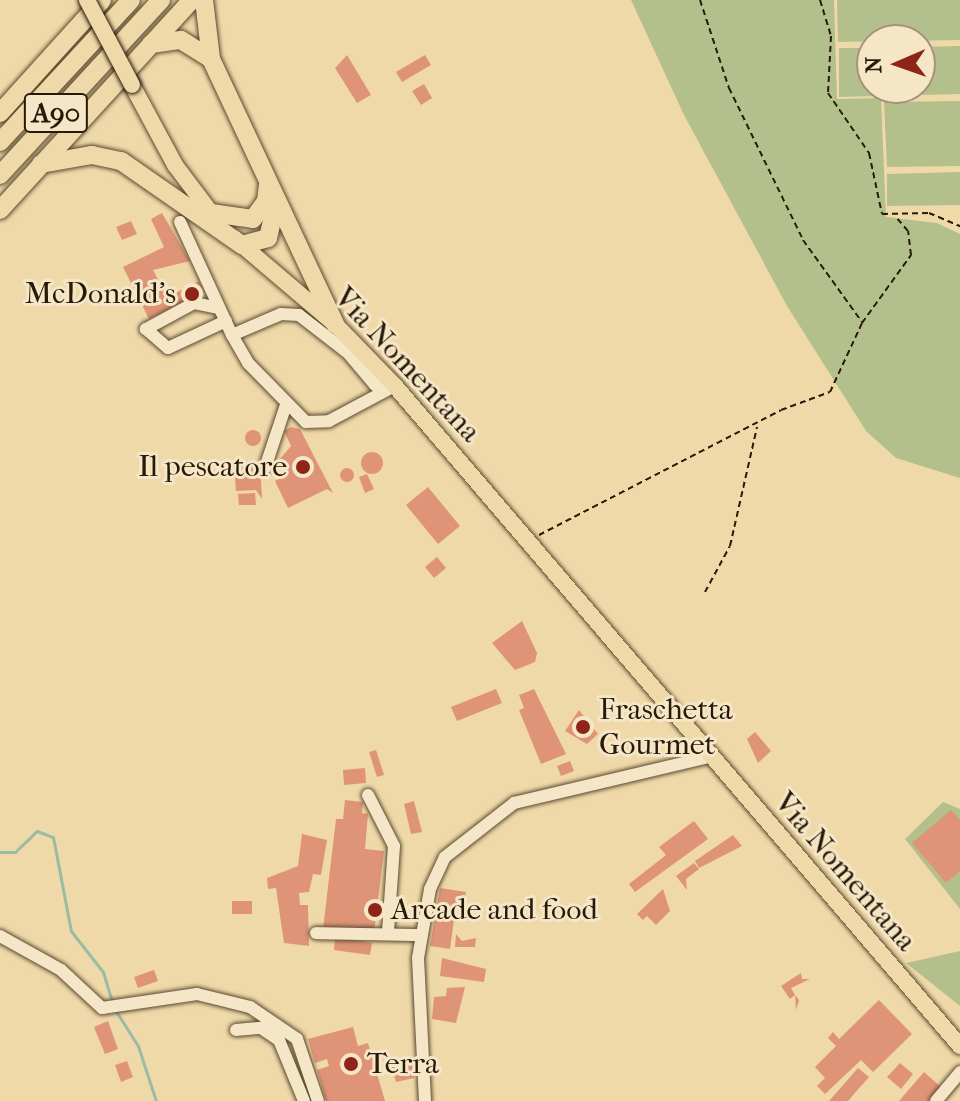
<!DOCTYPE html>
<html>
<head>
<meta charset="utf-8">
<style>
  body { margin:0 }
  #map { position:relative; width:960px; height:1101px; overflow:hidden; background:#f0d9a9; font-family:"IM FELL French Canon",serif }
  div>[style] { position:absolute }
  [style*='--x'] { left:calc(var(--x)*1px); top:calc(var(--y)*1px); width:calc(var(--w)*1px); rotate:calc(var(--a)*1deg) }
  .green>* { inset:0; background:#b4c08c }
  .stream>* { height:3px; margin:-1.5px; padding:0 1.5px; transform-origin:1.5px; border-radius:1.5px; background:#9bbba4 }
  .building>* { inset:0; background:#df9477 }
  .round { border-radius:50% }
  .path>* { height:2px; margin-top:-1px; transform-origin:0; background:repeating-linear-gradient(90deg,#281a08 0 6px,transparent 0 10px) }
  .roads { filter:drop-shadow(0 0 2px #5a4a30) drop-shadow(0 0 2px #5a4a30) }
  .minor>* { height:12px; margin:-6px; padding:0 6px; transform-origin:6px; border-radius:6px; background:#f5e6c7 }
  .major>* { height:16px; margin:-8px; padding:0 8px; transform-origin:8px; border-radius:8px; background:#f0d9a9 }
  .highway>* { height:18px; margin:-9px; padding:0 9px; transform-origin:9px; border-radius:9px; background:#f0d9a9 }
  .bridges { filter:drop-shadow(0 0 2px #281a08) drop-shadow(0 0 2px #281a08) }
  .major-bridge>* { height:16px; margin:-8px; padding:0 8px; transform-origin:8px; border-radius:8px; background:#f0d9a9 }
  .dots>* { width:22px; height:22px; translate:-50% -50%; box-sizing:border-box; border:4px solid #f5e6c7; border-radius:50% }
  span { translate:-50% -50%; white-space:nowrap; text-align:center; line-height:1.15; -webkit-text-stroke:6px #f5e6c7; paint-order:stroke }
  .shield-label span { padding:2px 6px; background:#f5e6c7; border:2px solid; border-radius:6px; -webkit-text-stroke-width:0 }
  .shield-label { font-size:28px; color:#281a08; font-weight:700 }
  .poi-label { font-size:30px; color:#281a08 }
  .right { translate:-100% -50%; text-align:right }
  .left { translate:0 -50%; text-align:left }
  .street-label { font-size:30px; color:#281a08 }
  .north { position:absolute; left:856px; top:24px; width:80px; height:80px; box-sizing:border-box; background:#f5e6c7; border:2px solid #a3947b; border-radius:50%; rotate:268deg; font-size:22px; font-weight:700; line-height:32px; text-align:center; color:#281a08 }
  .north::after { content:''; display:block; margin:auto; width:28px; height:36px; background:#8f2418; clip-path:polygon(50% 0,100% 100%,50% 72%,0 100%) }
</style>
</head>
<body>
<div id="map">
  <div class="green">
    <div style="clip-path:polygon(631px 0,834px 0,837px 99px,881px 98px,886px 217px,937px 223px,960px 234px,960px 478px,896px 458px,866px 431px,787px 306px,684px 115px)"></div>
    <div style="clip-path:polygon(837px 0,960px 0,960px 40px,838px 42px)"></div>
    <div style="clip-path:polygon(960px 46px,960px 94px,839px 97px,839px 48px,872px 48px,872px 88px,920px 88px,920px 47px)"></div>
    <div style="clip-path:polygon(960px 101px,960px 166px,887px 167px,884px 102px)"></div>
    <div style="clip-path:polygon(960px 172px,960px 205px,887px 206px,887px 174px)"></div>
    <div style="clip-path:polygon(943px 802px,960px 809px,960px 909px,905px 839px)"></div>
    <div style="clip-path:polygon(960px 951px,960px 1006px,906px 963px)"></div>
  </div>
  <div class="stream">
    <div style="--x:0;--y:852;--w:15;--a:0"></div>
    <div style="--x:15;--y:852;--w:30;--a:-44"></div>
    <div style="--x:37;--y:831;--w:17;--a:21"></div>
    <div style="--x:53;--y:837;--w:96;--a:79.2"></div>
    <div style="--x:71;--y:931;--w:52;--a:52"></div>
    <div style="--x:103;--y:972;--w:30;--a:73"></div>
    <div style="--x:114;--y:1008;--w:45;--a:57.7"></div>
    <div style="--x:138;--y:1046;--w:58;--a:71.9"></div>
  </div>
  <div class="building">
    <div style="clip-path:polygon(347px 55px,371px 95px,357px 103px,335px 68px)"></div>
    <div style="clip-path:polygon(425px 55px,431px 65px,402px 82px,396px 72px)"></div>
    <div style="clip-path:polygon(424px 84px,432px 98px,421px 105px,412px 91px)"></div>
    <div style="clip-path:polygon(162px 213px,190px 261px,153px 270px,167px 297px,199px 281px,204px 292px,149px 319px,123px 267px,164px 247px,151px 219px)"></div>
    <div style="clip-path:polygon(131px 221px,137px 234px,122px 240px,116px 227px)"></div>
    <div style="clip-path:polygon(291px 427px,300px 429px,333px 493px,327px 489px,288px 508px,275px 481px,286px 475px,279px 460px,291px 446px,284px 431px)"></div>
    <div class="round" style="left:245px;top:430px;width:16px;height:16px"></div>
    <div class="round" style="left:361px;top:452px;width:22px;height:22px"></div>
    <div style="clip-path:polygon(260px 462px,262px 499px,256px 490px,236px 491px,234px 464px)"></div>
    <div class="round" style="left:340px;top:468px;width:14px;height:14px"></div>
    <div style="clip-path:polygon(367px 474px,374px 489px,365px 493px,359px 477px)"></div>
    <div style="clip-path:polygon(428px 487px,460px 526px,438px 544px,406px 505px)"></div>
    <div style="clip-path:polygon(255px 493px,256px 505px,239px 505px,238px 494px)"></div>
    <div style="clip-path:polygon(437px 557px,446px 568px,434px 578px,425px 567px)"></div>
    <div style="clip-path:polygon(522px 621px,537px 653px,535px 662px,515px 670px,492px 643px)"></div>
    <div style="clip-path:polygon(496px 689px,502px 703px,457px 721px,451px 707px)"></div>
    <div style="clip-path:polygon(534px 689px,566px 754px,541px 764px,519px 710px,524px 708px,519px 695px)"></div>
    <div style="clip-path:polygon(579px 710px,598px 734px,587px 744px,565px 731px)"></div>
    <div style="clip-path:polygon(755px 732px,771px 751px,758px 763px,747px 739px)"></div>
    <div style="clip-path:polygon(376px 750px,384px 775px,377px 777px,369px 752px)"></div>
    <div style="clip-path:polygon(570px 761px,574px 771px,561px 776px,557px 766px)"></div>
    <div style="clip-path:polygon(365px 768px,366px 783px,344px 785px,343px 770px)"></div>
    <div style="clip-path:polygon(345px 800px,363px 802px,362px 813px,368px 814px,365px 849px,384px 851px,374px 933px,323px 929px,336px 819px,343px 819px)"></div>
    <div style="clip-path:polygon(414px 801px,422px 832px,411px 834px,404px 804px)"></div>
    <div style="clip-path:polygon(951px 810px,960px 820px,960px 871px,946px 883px,912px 843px)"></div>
    <div style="clip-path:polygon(694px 821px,708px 839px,635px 892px,629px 884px,666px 855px,659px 847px)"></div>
    <div style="clip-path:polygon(302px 834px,327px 840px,321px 875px,313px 874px,309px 892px,299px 893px,300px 905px,308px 905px,309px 946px,284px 943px,276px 888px,268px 889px,267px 878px,298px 866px)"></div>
    <div style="clip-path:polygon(733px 835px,742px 846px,699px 868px,695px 861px)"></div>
    <div style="clip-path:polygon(694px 863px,699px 869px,686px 879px,687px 890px,676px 876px)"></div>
    <div style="clip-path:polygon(440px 888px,466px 892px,464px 907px,456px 906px,450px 949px,430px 946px)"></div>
    <div style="clip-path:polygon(663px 889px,670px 911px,656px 925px,647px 916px,643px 920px,637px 914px)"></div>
    <div style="clip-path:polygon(232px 901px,252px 901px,252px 914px,232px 914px)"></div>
    <div style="clip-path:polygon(456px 934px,462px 941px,476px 938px,475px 947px,455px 947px)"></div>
    <div style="clip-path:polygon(335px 938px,372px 943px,370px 955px,334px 950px)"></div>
    <div style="clip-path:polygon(442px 958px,486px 969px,484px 982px,440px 976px)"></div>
    <div style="clip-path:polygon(154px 970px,158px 981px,138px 988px,134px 977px)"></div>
    <div style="clip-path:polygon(801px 973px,802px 979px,810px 979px,791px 988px,795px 995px,799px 1000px,796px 1010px,795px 995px,790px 999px,781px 986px)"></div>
    <div style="clip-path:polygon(465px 987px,456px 1023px,432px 1019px,434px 997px,446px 996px,447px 988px)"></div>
    <div style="clip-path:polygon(879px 1000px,912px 1034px,873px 1072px,861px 1060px,825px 1094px,817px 1086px,825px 1078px,815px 1067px,836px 1046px,828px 1038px,833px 1032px,839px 1039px)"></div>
    <div style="clip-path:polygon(108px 1021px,118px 1049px,105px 1054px,94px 1027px)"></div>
    <div style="clip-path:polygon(353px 1027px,358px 1046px,368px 1043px,385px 1101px,326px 1101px,317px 1070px,329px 1066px,327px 1059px,315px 1063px,308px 1039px)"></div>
    <div style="clip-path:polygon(413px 1059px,414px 1078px,396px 1082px,391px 1065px)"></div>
    <div style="clip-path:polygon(127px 1061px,133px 1077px,121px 1082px,115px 1065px)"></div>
    <div style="clip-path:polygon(900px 1063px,913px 1074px,901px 1089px,887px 1077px)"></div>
    <div style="clip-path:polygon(858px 1068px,869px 1077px,848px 1101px,829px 1101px)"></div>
    <div style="clip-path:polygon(924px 1072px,942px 1088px,931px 1101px,899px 1101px)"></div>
  </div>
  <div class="path">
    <div style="--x:700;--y:0;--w:93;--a:71.8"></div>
    <div style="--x:729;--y:88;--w:169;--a:64"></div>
    <div style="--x:803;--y:240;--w:101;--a:54.3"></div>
    <div style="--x:820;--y:0;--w:38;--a:73"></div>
    <div style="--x:831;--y:36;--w:57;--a:93"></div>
    <div style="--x:828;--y:93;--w:73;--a:55.7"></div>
    <div style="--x:869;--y:153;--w:62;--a:78"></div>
    <div style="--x:882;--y:214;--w:47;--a:-1.2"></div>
    <div style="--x:929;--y:213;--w:34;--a:23"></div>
    <div style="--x:539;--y:535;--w:272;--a:-27.3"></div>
    <div style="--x:781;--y:410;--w:52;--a:-20.2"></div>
    <div style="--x:830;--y:392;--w:76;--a:-65.1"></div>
    <div style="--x:862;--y:323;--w:84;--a:-54.2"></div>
    <div style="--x:911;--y:255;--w:24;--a:-97"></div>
    <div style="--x:908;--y:231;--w:18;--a:-131"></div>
    <div style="--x:705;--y:592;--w:52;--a:-61.5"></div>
    <div style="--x:730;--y:546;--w:122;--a:-77.2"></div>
  </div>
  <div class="roads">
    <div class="minor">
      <div style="--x:180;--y:222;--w:124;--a:65.3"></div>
      <div style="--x:232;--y:335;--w:53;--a:-23.2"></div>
      <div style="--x:281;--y:314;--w:18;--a:3"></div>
      <div style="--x:299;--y:315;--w:62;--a:37.8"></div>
      <div style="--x:348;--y:353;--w:42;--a:49.8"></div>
      <div style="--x:375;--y:385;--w:20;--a:3"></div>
      <div style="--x:219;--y:308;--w:25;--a:-169"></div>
      <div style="--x:194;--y:303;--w:55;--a:151.6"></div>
      <div style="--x:146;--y:329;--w:29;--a:41"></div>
      <div style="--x:168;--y:348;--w:64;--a:-25"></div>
      <div style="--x:232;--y:335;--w:32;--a:60"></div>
      <div style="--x:248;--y:363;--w:83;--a:45.5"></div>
      <div style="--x:306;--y:422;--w:23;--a:-2"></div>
      <div style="--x:329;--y:421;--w:68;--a:-28.1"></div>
      <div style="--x:265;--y:468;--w:66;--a:-71.6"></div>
      <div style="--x:368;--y:795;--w:57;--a:63"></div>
      <div style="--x:394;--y:846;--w:85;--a:94"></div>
      <div style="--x:316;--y:933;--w:105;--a:1.1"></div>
      <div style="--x:0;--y:936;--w:70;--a:29.1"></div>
      <div style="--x:61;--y:970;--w:56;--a:42.8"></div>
      <div style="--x:102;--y:1008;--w:96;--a:-8.4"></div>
      <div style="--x:197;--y:994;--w:55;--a:13.8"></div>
      <div style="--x:250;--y:1007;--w:57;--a:34.2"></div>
      <div style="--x:297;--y:1039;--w:65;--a:71.3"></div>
      <div style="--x:236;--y:1030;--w:25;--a:-5"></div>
      <div style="--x:261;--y:1028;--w:22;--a:34"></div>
      <div style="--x:279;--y:1040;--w:66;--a:67.7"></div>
      <div style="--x:425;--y:1101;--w:143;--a:-92.8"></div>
      <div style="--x:418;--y:958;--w:70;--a:-80.1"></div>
      <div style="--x:430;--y:889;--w:35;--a:-65"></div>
      <div style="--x:445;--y:857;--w:88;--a:-38"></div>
      <div style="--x:514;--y:803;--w:200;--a:-13.3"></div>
      <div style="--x:936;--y:1101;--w:38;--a:-50"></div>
    </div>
    <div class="major">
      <div style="--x:132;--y:85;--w:91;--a:61.7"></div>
      <div style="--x:175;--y:165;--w:71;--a:53"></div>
      <div style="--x:235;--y:239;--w:131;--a:40.4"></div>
      <div style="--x:335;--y:324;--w:86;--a:45.9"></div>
      <div style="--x:395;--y:386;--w:869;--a:49.43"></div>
    </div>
    <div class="highway">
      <div style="--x:204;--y:0;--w:59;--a:83.2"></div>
      <div style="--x:211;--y:59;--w:293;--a:64.9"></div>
      <div style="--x:151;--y:44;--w:30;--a:-8"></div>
      <div style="--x:181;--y:40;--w:34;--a:32"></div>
      <div style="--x:0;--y:113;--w:152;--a:-47.9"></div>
      <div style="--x:0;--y:142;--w:193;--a:-47.3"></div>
      <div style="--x:41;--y:164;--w:52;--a:-10"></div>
      <div style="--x:92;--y:155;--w:30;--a:12"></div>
      <div style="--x:121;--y:161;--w:147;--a:34.8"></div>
      <div style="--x:242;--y:245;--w:27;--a:-15"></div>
      <div style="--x:268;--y:238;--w:39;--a:-77"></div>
      <div style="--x:0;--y:175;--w:238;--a:-47.4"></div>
      <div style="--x:0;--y:210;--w:285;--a:-47.6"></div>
      <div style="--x:211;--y:213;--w:42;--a:8.1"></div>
      <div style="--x:253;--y:219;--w:22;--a:-54"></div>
      <div style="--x:266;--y:201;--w:17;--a:-83"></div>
    </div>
  </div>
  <div class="bridges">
    <div class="major-bridge">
      <div style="--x:87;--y:0;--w:96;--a:62.1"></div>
    </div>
  </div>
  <div class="dots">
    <div style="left:192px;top:294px;background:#8f2418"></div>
    <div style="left:303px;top:467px;background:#8f2418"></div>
    <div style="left:583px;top:727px;background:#8f2418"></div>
    <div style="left:375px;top:910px;background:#8f2418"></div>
    <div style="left:351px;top:1064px;background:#8f2418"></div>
  </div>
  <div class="shield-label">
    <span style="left:56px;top:113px">A90</span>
  </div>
  <div class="poi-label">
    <span class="right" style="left:176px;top:294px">McDonald's</span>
    <span class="right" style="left:287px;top:467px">Il pescatore</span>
    <span class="left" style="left:599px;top:727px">Fraschetta<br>Gourmet</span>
    <span class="left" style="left:391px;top:910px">Arcade and food</span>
    <span class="left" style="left:367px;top:1064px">Terra</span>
  </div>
  <div class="street-label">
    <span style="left:407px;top:365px;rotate:47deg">Via Nomentana</span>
    <span style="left:845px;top:872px;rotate:49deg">Via Nomentana</span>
  </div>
  <div class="north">N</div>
</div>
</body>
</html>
